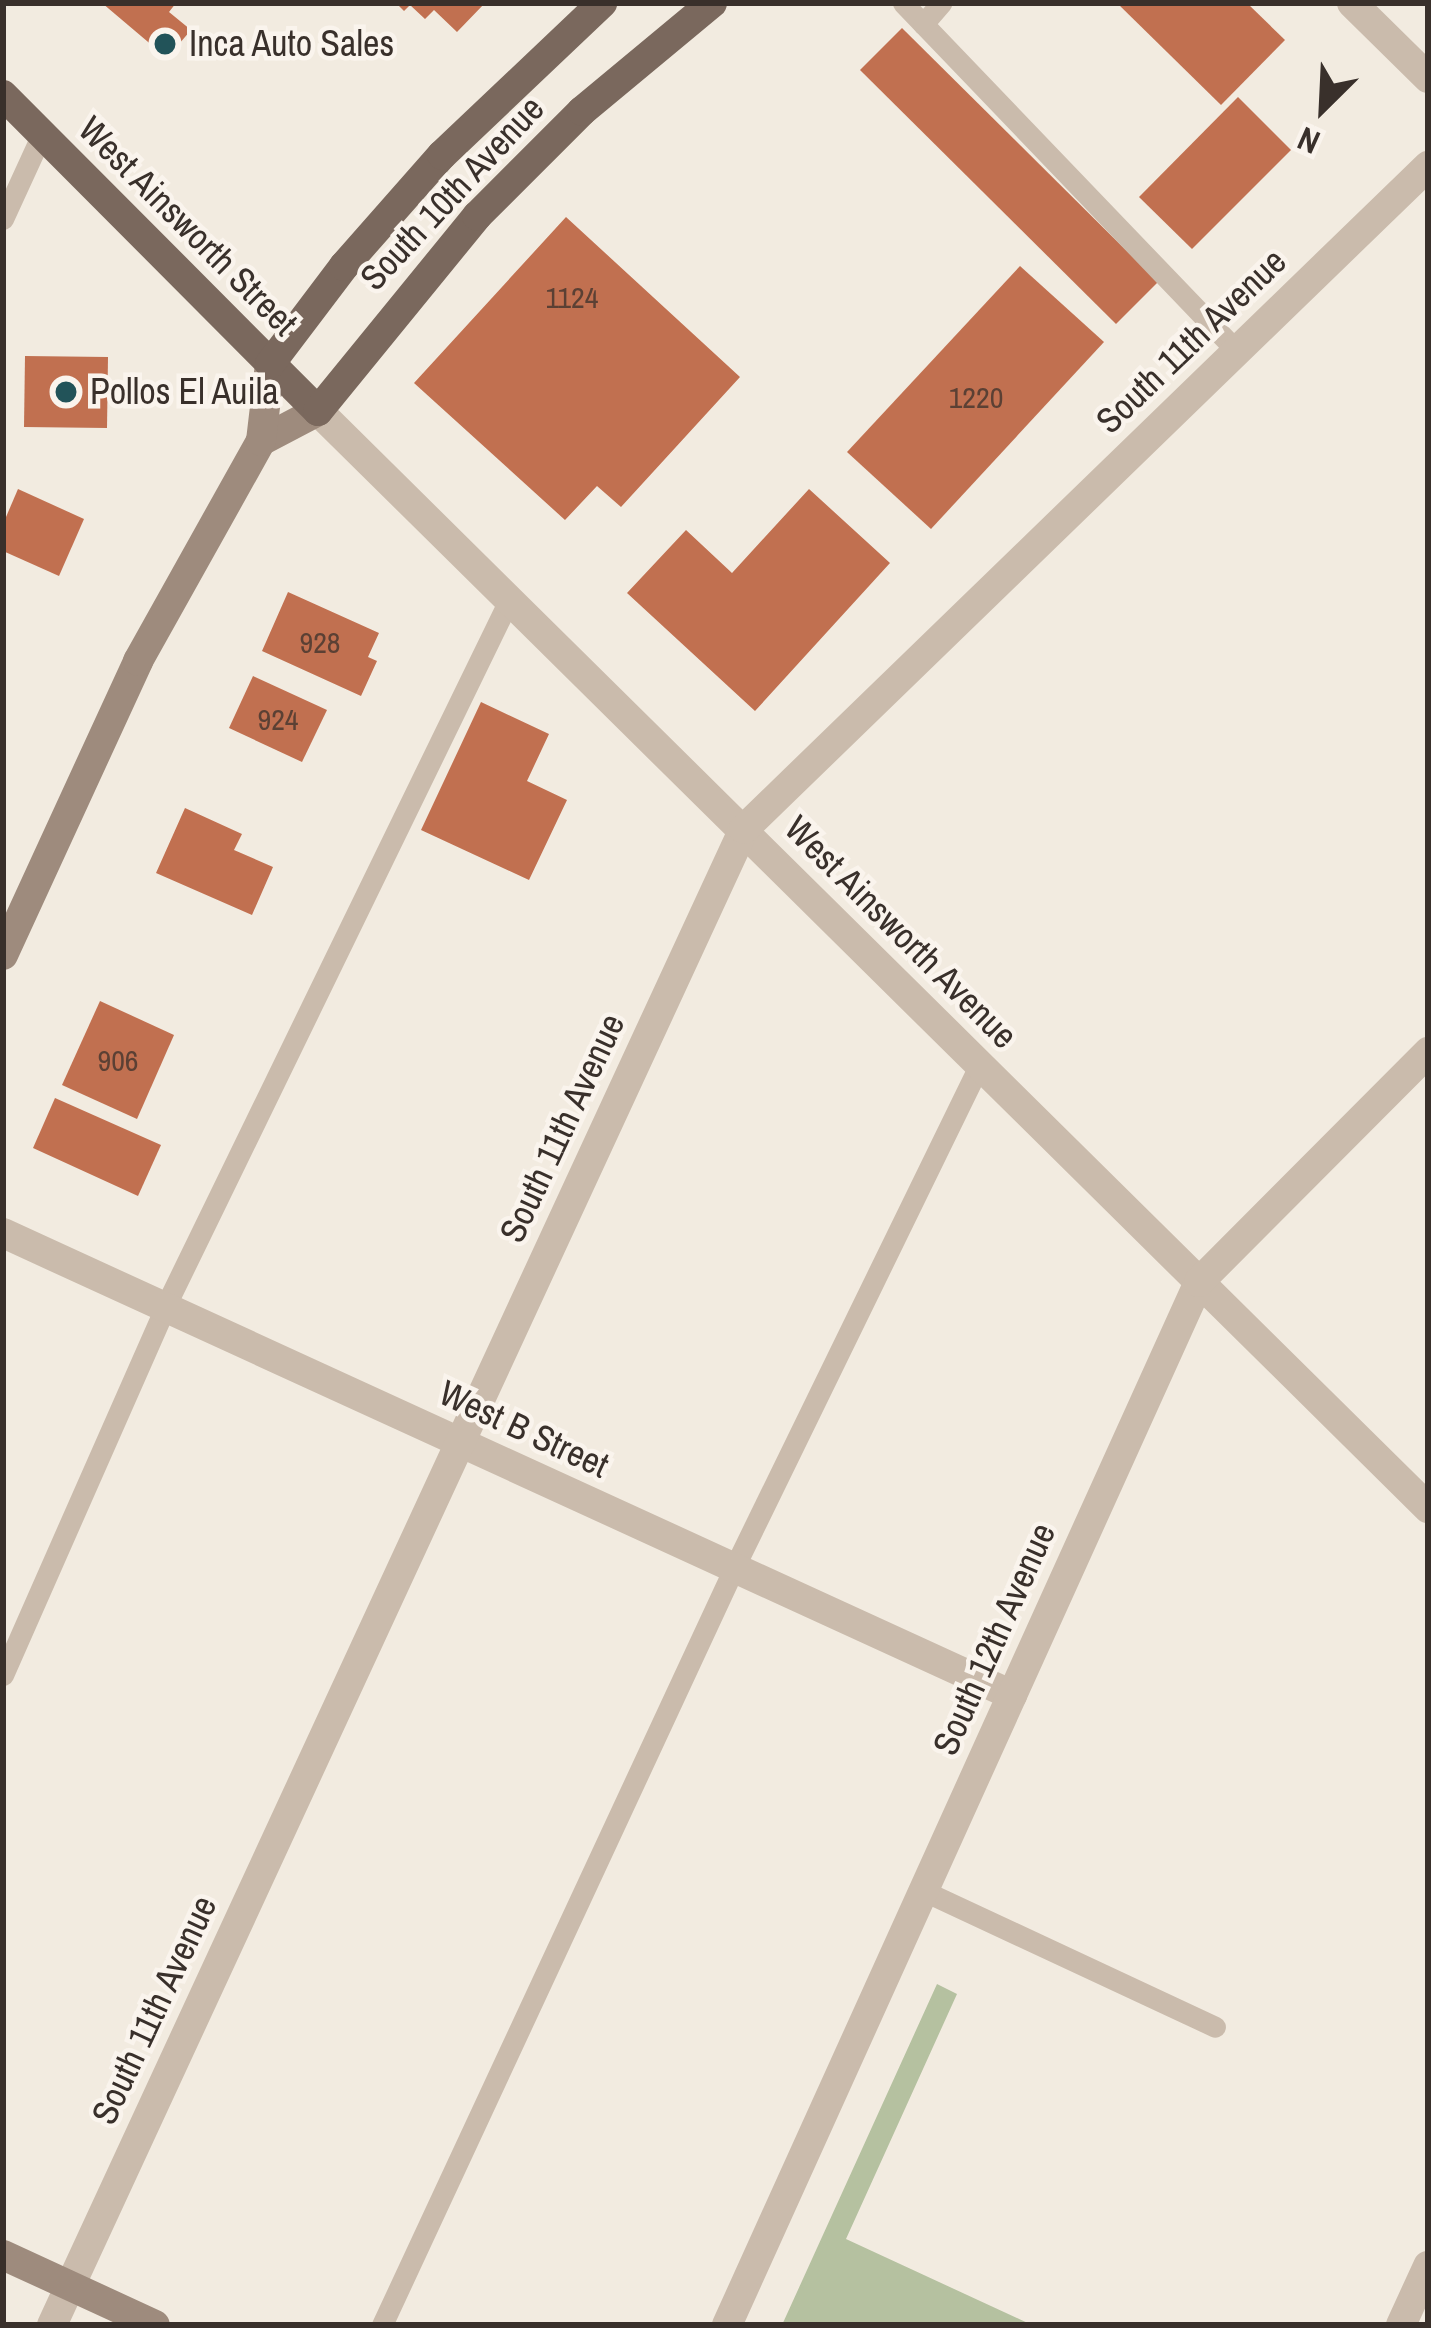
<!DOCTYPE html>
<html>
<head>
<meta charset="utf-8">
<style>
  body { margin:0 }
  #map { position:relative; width:1431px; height:2328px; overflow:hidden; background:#f2ebe0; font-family:"Archivo Narrow",sans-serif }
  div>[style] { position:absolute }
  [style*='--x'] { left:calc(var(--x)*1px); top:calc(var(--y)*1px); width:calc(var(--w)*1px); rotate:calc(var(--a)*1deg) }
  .green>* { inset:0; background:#b5c1a0 }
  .building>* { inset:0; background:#c17050 }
  .service>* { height:21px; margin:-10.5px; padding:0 10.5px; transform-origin:10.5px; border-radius:10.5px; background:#cabbac }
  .minor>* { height:30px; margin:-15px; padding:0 15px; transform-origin:15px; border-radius:15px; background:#cabbac }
  .secondary>* { height:30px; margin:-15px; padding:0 15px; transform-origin:15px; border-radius:15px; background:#9e8b7d }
  .primary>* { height:30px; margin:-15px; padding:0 15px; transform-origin:15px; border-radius:15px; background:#7a685d }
  .dots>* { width:33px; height:33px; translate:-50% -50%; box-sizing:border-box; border:6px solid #faf4ed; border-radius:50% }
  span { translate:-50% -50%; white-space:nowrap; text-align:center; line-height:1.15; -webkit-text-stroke:9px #faf4ed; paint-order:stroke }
  .number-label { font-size:30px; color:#5b4034 }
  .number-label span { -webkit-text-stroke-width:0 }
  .poi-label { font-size:36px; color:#39302b }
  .left { translate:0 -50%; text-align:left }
  .street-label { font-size:36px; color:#39302b }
  .frame { position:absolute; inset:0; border:6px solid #39302b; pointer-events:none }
  .north { position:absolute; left:1263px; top:48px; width:120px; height:120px; -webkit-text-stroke:9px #faf4ed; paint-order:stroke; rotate:204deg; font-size:33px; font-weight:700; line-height:48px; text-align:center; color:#39302b }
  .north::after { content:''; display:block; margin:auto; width:42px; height:54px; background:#39302b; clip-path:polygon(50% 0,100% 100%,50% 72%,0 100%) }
</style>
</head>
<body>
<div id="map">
  <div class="green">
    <div style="clip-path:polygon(937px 1984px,957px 1994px,846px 2239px,1032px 2325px,782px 2325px)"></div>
  </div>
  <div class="building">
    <div style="clip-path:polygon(102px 3px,176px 3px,169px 12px,191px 30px,167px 58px)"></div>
    <div style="clip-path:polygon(396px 3px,485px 3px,457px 32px,434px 10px,425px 19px,410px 5px,404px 11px)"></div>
    <div style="clip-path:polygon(1117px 3px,1247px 3px,1285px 40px,1221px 105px)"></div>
    <div style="clip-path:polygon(902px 28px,1158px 282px,1116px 324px,860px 70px)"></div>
    <div style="clip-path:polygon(1238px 97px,1291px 150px,1192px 249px,1139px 197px)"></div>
    <div style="clip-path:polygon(566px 217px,740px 377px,621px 507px,597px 486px,565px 520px,414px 383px)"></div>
    <div style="clip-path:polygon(1020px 266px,1104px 342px,931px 529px,847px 452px)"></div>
    <div style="clip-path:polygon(25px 356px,108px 357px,107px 428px,24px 427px)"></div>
    <div style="clip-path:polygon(18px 489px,84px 519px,59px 576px,3px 551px,3px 524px)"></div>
    <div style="clip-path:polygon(809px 489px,890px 563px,755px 711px,627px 593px,686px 530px,732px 573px)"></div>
    <div style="clip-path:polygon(288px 592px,379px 633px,368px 657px,377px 661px,361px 696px,262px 651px)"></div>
    <div style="clip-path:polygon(253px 676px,327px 710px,302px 762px,229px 728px)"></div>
    <div style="clip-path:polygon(481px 702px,549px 734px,527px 781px,567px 800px,529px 880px,421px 830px)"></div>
    <div style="clip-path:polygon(185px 808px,242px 834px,234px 850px,273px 867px,252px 915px,156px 873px)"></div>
    <div style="clip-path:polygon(100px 1001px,174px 1035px,137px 1119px,62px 1085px)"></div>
    <div style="clip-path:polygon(55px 1098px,161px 1145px,138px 1196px,33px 1148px)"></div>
  </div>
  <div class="service">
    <div style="--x:903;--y:3;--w:482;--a:46.2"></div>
    <div style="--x:923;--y:24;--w:28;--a:-49"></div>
    <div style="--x:3;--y:219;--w:94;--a:-65.4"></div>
    <div style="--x:3;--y:1675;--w:402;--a:-66.2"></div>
    <div style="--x:165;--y:1307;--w:786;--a:-64.05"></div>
    <div style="--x:924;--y:1891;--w:321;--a:25"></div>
    <div style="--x:382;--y:2325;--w:835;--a:-65.06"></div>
    <div style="--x:734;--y:1568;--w:559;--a:-63.99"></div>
  </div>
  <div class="minor">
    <div style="--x:1352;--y:3;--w:107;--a:44.6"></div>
    <div style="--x:318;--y:411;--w:1561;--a:44.66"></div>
    <div style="--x:3;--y:1233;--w:1110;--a:24.6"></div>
    <div style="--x:52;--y:2325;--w:1648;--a:-65.18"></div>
    <div style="--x:744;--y:829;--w:953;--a:-44.11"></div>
    <div style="--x:727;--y:2325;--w:1145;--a:-65.65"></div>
    <div style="--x:1199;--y:1282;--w:325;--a:-45.1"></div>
    <div style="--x:1401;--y:2325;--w:65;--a:-65.4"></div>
  </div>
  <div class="secondary">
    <div style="--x:261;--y:441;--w:64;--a:-27.8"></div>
    <div style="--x:3;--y:955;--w:324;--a:-65.3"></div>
    <div style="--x:138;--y:661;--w:252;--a:-60.8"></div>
    <div style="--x:261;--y:441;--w:78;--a:-83.3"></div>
    <div style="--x:3;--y:2255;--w:167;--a:24.7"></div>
  </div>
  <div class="primary">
    <div style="--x:3;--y:95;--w:446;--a:45.1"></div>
    <div style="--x:318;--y:411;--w:252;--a:-50.8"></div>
    <div style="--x:477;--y:216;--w:148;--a:-45"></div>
    <div style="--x:582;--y:111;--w:169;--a:-39.7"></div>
    <div style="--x:270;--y:364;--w:123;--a:-52.9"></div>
    <div style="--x:344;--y:266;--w:148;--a:-48.6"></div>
    <div style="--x:442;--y:155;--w:221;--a:-43.5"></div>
  </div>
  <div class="dots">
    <div style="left:165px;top:44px;background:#225359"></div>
    <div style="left:66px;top:392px;background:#225359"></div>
  </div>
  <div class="number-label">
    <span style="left:572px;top:297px">1124</span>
    <span style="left:976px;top:397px">1220</span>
    <span style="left:320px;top:642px">928</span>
    <span style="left:278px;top:719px">924</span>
    <span style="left:118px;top:1060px">906</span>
  </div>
  <div class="poi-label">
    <span class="left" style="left:189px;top:44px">Inca Auto Sales</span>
    <span class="left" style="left:90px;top:392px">Pollos El Auila</span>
  </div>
  <div class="street-label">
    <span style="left:452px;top:193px;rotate:-47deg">South 10th Avenue</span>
    <span style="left:188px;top:226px;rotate:45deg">West Ainsworth Street</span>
    <span style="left:1191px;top:341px;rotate:-44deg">South 11th Avenue</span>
    <span style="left:901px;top:932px;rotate:45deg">West Ainsworth Avenue</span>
    <span style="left:562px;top:1128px;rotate:-65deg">South 11th Avenue</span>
    <span style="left:524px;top:1429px;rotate:25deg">West B Street</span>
    <span style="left:994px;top:1639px;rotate:-66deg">South 12th Avenue</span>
    <span style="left:154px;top:2010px;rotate:-65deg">South 11th Avenue</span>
  </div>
  <div class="frame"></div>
  <div class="north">N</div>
</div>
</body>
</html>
